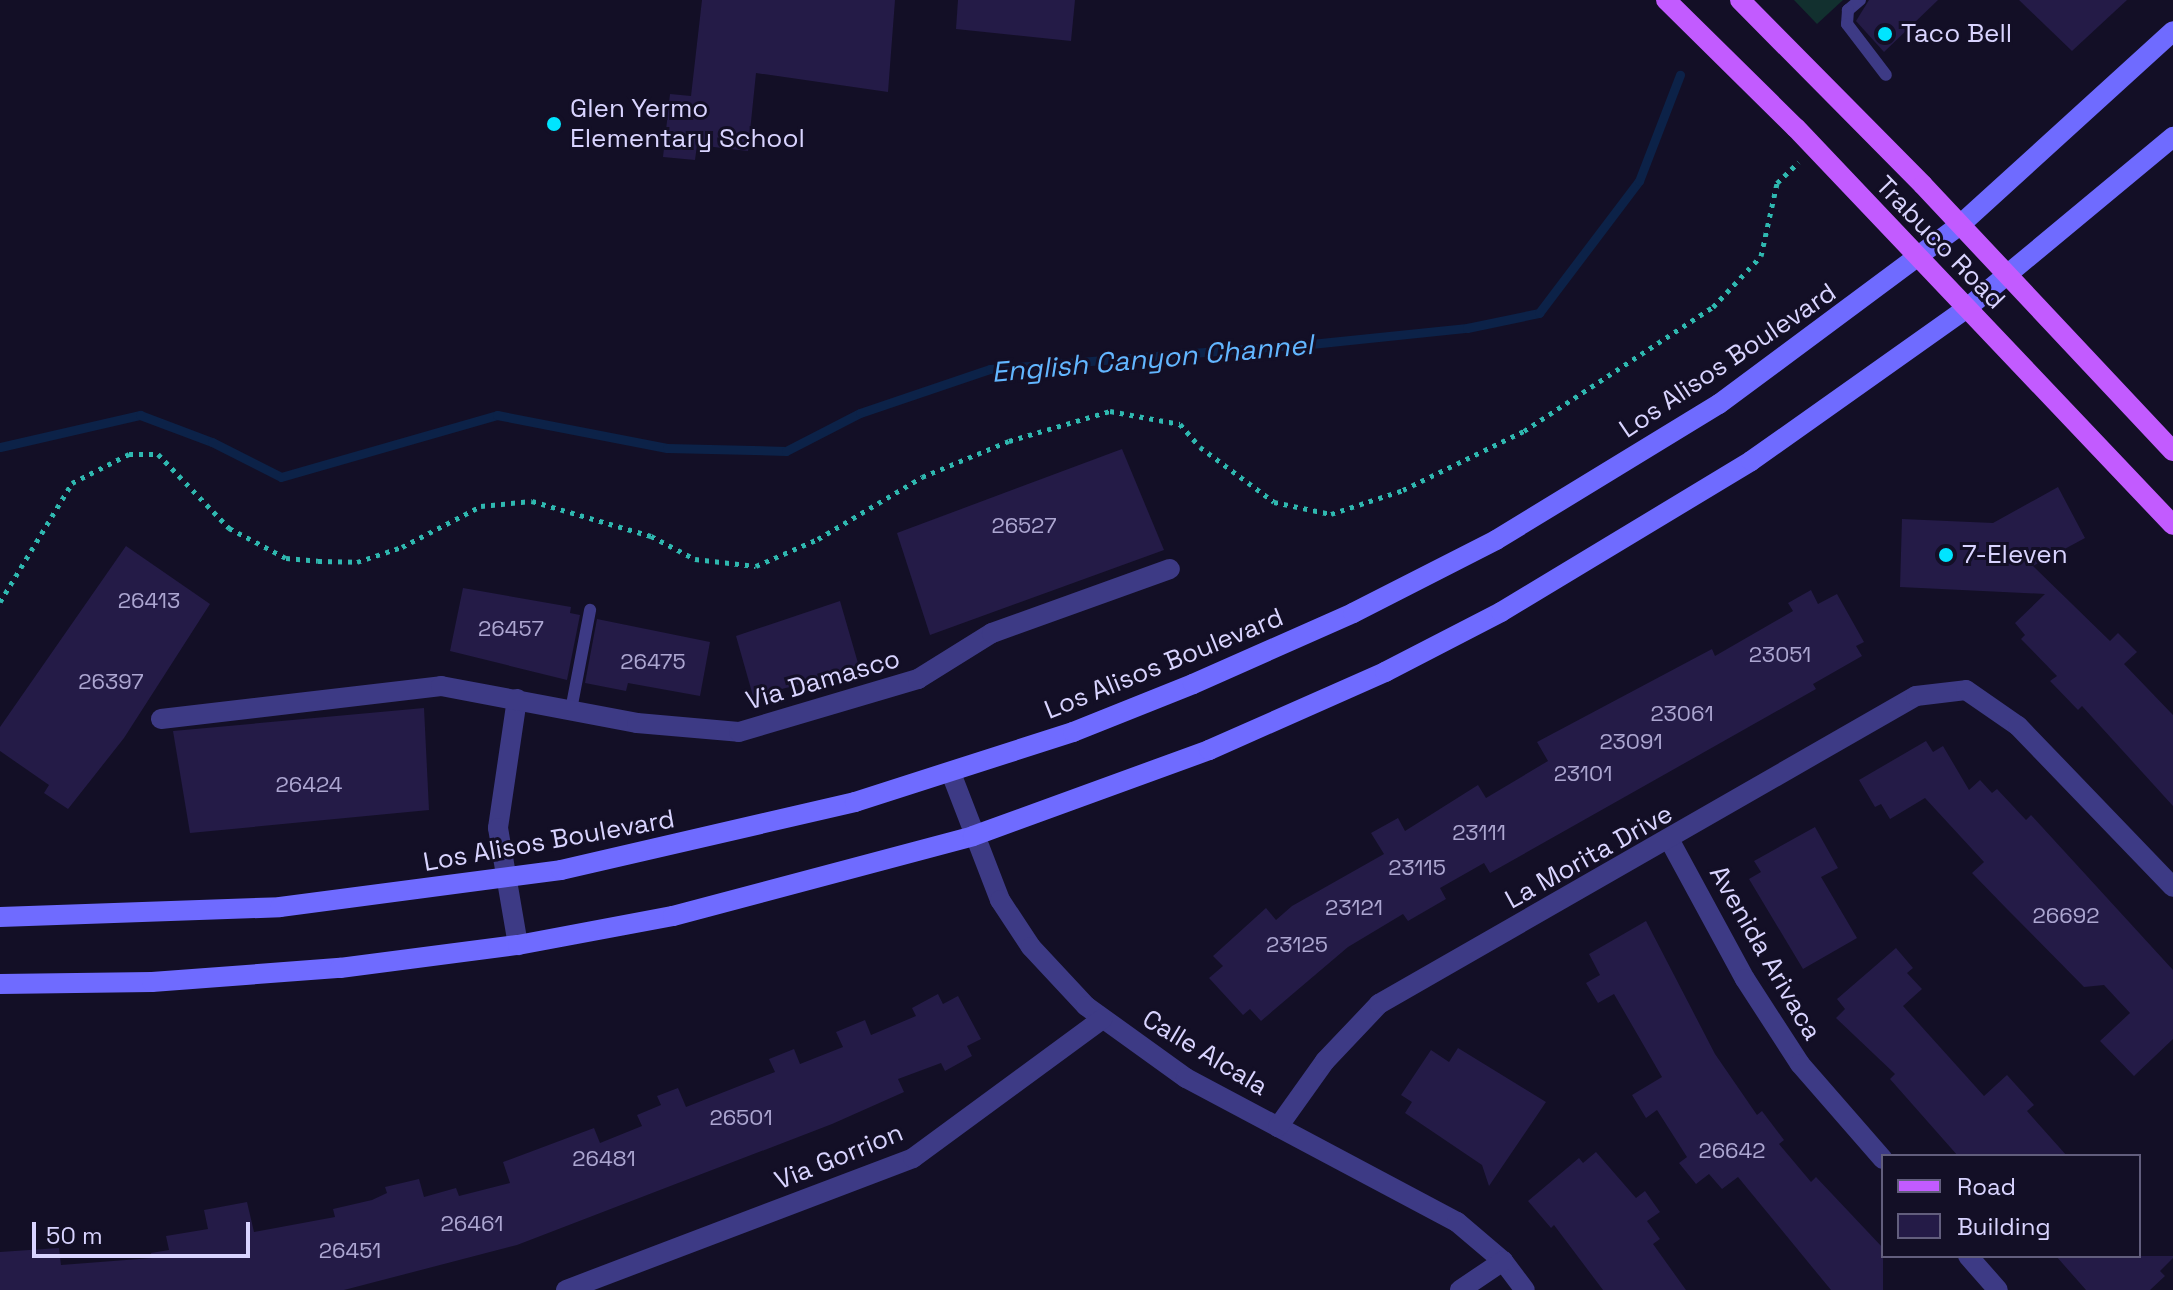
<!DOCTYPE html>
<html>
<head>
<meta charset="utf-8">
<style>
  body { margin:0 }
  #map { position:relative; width:2173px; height:1290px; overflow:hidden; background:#130f26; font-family:"Space Grotesk",sans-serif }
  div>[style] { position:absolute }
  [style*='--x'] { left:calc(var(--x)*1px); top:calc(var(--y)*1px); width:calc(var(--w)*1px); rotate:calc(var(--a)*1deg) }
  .green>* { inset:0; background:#12302f }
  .stream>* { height:9px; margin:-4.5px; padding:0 4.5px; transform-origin:4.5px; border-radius:4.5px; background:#0c2248 }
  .building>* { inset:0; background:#241b47 }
  .path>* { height:5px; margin-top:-2.5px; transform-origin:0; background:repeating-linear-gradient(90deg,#2fb8b0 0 4px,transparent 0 10px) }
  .service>* { height:12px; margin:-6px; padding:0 6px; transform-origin:6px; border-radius:6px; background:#3d3a85 }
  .minor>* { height:20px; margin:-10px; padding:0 10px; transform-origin:10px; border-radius:10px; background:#3d3a85 }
  .secondary>* { height:20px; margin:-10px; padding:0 10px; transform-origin:10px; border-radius:10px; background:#6f6bff }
  .primary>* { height:20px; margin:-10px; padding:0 10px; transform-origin:10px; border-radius:10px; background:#c25bff }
  .dots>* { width:22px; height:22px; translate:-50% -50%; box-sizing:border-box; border:4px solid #130f26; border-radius:50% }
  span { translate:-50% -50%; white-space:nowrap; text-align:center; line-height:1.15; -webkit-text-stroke:6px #130f26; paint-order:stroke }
  .number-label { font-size:22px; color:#aca6d1 }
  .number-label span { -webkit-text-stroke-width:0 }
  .poi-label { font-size:26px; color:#d9d4ff }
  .left { translate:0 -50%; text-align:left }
  .street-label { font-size:26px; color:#d9d4ff }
  .water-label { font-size:28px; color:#62b6ff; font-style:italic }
  .legend { position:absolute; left:1881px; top:1154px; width:260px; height:104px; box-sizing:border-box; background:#130f26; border:2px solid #625e7d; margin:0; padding:10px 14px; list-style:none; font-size:24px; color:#d9d4ff }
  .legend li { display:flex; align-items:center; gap:16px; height:40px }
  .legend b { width:40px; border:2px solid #625e7d }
  .scale { position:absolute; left:32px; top:1222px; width:218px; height:36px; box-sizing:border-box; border:4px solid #d9d4ff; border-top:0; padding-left:10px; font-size:24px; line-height:28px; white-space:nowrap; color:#d9d4ff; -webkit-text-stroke:6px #130f26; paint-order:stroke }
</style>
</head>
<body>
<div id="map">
  <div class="green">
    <div style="clip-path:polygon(1794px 0,1843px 0,1817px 24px)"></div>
  </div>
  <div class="stream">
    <div style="--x:0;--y:447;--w:144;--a:-12.9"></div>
    <div style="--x:140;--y:415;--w:77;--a:20.6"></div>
    <div style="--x:212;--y:442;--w:77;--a:26.9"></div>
    <div style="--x:281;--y:477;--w:225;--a:-16"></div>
    <div style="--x:497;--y:415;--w:173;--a:11"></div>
    <div style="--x:667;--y:448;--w:119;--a:1.4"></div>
    <div style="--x:786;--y:451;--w:83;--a:-27.2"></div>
    <div style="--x:860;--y:413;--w:137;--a:-18.7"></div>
    <div style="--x:990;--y:369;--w:322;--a:-4.5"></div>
    <div style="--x:1311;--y:344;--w:157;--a:-5.9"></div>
    <div style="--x:1467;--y:328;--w:74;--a:-11.8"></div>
    <div style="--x:1539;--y:313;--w:166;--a:-52.9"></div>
    <div style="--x:1639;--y:181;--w:114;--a:-68.9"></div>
  </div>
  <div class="building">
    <div style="clip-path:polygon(702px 0,895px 0,888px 92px,756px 73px,748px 151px,697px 145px,695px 160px,663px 157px,670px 94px,691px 96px)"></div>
    <div style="clip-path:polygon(958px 0,1075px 0,1071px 41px,956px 29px)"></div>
    <div style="clip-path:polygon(1869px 0,1938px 0,1884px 52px,1856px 21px)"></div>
    <div style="clip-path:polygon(2019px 0,2127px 0,2072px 51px)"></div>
    <div style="clip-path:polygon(1122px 449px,1164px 550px,930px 635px,897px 533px)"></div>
    <div style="clip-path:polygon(2058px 487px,2085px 538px,2033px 566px,2110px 641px,2118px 633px,2137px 652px,2124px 664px,2173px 715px,2173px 806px,2082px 706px,2078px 710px,2050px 681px,2057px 676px,2021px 639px,2025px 635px,2015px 623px,2045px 594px,1900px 587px,1902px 519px,1993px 523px)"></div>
    <div style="clip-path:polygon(126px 546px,210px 604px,124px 738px,68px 809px,44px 793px,49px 785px,0 751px,0 727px)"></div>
    <div style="clip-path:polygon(463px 588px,571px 607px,570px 613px,580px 615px,567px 680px,450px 651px)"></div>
    <div style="clip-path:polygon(1811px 590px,1818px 604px,1837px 594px,1864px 642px,1856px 646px,1862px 656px,1813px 684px,1816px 689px,1490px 873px,1484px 863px,1440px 888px,1446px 899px,1408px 921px,1403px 914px,1348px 947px,1261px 1021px,1250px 1009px,1243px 1015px,1209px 978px,1223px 966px,1213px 956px,1266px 908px,1276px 920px,1292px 906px,1384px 854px,1371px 833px,1398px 818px,1405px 831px,1478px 785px,1486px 798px,1548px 761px,1537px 742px,1712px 649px,1715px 656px,1793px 611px,1788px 603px)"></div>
    <div style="clip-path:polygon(840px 601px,860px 670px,753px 696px,736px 636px)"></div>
    <div style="clip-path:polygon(597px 619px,710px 642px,700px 696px,628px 683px,626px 691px,585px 683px)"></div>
    <div style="clip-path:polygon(424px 708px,429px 810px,190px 833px,173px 731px)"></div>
    <div style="clip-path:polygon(1926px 741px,1933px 752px,1943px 746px,1969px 790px,1980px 780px,1992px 793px,1997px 789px,2026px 820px,2031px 815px,2173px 970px,2173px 1039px,2134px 1076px,2100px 1041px,2130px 1013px,2104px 985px,2084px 987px,2006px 908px,1972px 873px,1984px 862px,1925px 798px,1890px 819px,1881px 804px,1875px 807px,1859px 780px)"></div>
    <div style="clip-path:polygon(1815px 827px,1838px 868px,1821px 877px,1857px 938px,1803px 969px,1749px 879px,1761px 872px,1754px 861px)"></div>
    <div style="clip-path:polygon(1646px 921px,1715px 1054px,1757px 1115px,1762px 1111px,1784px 1140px,1779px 1144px,1811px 1182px,1816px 1177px,1883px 1248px,1883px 1290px,1831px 1290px,1738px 1177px,1722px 1189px,1709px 1174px,1696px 1184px,1679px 1163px,1687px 1157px,1657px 1110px,1646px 1118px,1632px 1095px,1662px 1077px,1614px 994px,1598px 1003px,1586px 983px,1600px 975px,1589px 954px)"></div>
    <div style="clip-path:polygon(1896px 948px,1913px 968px,1907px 973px,1922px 989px,1903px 1006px,1984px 1096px,2007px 1075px,2034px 1105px,2027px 1111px,2067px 1156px,1958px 1156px,1890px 1079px,1895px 1074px,1836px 1018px,1845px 1009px,1837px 999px)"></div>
    <div style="clip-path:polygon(938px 994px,943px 1004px,958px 996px,981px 1039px,967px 1046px,972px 1056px,945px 1071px,941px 1063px,898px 1079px,904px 1092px,832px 1124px,517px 1245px,344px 1290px,0 1290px,0 1252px,59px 1248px,61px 1265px,152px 1258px,151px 1253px,169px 1250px,166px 1236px,208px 1229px,204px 1210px,247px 1202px,254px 1232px,335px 1217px,333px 1209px,372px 1200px,387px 1193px,385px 1187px,419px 1179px,424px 1197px,456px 1188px,459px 1196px,510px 1183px,503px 1162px,594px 1128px,600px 1143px,642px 1126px,637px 1115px,661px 1105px,657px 1096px,678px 1088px,686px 1107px,775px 1072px,769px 1059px,794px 1049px,800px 1064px,843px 1047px,836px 1032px,865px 1020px,871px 1035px,916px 1016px,912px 1008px)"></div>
    <div style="clip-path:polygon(1458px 1048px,1546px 1102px,1489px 1186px,1482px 1165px,1405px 1113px,1412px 1102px,1401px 1095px,1431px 1050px,1449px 1062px)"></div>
    <div style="clip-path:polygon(1596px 1152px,1636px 1198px,1645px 1191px,1660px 1212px,1647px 1221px,1660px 1239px,1653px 1244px,1686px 1290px,1603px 1290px,1554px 1225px,1551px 1228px,1528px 1201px,1579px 1158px,1583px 1163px)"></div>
    <div style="clip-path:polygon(2056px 1256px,2173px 1256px,2173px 1258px,2160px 1271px,2165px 1276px,2150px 1290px,2086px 1290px)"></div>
  </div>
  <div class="path">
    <div style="--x:0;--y:602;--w:139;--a:-58.8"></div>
    <div style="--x:72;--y:483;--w:64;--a:-27"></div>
    <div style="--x:129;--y:454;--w:29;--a:0"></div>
    <div style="--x:158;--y:454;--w:103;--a:46.2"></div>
    <div style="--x:229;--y:528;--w:64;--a:27.8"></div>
    <div style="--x:286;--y:558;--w:32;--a:5"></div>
    <div style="--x:318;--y:561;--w:39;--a:1"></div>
    <div style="--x:357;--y:562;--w:47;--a:-18.4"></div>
    <div style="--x:402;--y:547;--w:89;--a:-27.4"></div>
    <div style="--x:481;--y:506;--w:51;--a:-5.6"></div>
    <div style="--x:532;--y:501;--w:124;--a:16.4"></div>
    <div style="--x:651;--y:536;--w:50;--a:27.6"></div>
    <div style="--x:695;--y:559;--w:61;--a:6.5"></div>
    <div style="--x:756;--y:566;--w:68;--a:-23.5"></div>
    <div style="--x:818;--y:539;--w:121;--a:-30.8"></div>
    <div style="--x:922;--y:477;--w:94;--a:-22.5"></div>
    <div style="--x:1009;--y:441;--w:105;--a:-16.5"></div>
    <div style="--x:1110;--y:411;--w:71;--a:10.5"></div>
    <div style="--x:1180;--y:424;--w:30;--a:49"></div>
    <div style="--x:1200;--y:447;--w:92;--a:36.6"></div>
    <div style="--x:1274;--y:502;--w:58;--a:11.9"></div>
    <div style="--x:1331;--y:514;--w:76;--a:-18.4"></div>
    <div style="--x:1403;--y:490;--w:135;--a:-26"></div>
    <div style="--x:1524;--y:431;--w:226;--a:-33.3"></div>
    <div style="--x:1713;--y:307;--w:70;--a:-46.7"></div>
    <div style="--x:1761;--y:256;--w:75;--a:-77.6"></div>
    <div style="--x:1777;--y:183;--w:30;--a:-44"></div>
  </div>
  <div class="service">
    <div style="--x:1860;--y:0;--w:16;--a:140"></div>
    <div style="--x:1848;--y:10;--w:14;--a:94"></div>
    <div style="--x:1847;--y:24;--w:64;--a:52.6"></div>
    <div style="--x:571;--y:710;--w:102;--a:-79.2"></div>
  </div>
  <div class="minor">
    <div style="--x:517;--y:699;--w:130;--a:98.4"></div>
    <div style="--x:498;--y:828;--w:119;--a:80.3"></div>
    <div style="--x:161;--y:719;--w:282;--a:-6.7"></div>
    <div style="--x:441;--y:686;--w:199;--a:10.7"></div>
    <div style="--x:637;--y:723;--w:102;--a:5"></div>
    <div style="--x:739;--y:732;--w:187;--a:-16.5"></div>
    <div style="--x:918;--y:679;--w:87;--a:-31.9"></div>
    <div style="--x:992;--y:633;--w:189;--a:-19.8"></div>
    <div style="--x:951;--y:773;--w:136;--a:68.9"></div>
    <div style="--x:1000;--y:900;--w:56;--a:56.6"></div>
    <div style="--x:1031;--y:947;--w:81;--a:47"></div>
    <div style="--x:1086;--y:1006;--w:123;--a:35.8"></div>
    <div style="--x:1186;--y:1078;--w:307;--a:28"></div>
    <div style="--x:1457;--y:1222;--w:60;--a:40.3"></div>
    <div style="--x:1503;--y:1261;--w:36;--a:53"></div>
    <div style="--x:1670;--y:841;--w:157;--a:61.5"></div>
    <div style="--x:1745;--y:979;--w:101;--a:57.1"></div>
    <div style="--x:1800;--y:1064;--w:126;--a:48.9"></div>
    <div style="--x:1278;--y:1127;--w:81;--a:-54.5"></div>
    <div style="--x:1325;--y:1061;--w:79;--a:-46.5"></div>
    <div style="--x:1379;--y:1004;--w:619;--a:-29.84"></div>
    <div style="--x:1916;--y:696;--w:50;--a:-6.8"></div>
    <div style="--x:1966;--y:690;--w:63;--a:34.7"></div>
    <div style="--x:2018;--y:726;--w:223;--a:46.1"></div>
    <div style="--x:1968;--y:1256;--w:45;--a:48.6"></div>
    <div style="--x:566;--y:1290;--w:371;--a:-20.8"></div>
    <div style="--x:913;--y:1158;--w:235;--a:-36.3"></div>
    <div style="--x:1460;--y:1290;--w:52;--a:-34"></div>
  </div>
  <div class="secondary">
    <div style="--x:0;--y:917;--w:280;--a:-2"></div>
    <div style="--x:280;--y:907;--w:283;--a:-7.5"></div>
    <div style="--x:561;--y:870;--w:302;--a:-13"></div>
    <div style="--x:855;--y:802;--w:229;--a:-17.8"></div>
    <div style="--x:1073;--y:732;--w:129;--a:-21.8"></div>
    <div style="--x:1193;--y:684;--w:175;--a:-23.9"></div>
    <div style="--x:1353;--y:613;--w:161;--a:-27"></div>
    <div style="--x:1496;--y:540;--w:261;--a:-31.4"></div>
    <div style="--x:1719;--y:404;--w:300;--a:-36.6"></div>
    <div style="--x:1960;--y:225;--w:288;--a:-42.3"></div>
    <div style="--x:0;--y:984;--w:152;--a:-0.8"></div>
    <div style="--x:152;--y:982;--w:189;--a:-4.3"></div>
    <div style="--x:340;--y:968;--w:179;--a:-7.4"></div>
    <div style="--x:518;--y:945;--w:158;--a:-10.6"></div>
    <div style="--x:673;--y:916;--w:310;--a:-14.9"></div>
    <div style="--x:973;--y:836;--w:251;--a:-20"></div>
    <div style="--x:1209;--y:750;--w:193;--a:-23.9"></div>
    <div style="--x:1385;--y:672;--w:131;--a:-27.3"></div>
    <div style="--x:1501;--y:612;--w:292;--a:-31.1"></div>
    <div style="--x:1751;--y:461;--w:265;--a:-35.3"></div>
    <div style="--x:1967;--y:308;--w:268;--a:-39.7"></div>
  </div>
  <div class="primary">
    <div style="--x:1666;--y:0;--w:182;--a:44.6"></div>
    <div style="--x:1796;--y:128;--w:547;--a:46.48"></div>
    <div style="--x:1740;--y:0;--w:260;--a:45.3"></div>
    <div style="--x:1923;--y:185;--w:365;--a:46.8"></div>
  </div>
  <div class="dots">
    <div style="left:1885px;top:34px;background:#00e5ff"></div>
    <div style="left:554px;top:124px;background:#00e5ff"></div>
    <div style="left:1946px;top:555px;background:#00e5ff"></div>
  </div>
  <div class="number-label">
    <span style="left:1024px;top:526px">26527</span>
    <span style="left:149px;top:601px">26413</span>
    <span style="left:511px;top:629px">26457</span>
    <span style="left:1780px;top:655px">23051</span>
    <span style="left:653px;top:662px">26475</span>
    <span style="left:111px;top:682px">26397</span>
    <span style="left:1682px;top:714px">23061</span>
    <span style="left:1631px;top:742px">23091</span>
    <span style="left:1583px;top:774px">23101</span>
    <span style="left:309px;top:785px">26424</span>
    <span style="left:1479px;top:833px">23111</span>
    <span style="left:1417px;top:868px">23115</span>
    <span style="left:1354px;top:908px">23121</span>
    <span style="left:2066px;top:916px">26692</span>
    <span style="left:1297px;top:945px">23125</span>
    <span style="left:741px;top:1118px">26501</span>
    <span style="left:1732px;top:1151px">26642</span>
    <span style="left:604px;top:1159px">26481</span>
    <span style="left:472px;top:1224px">26461</span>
    <span style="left:350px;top:1251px">26451</span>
  </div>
  <div class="poi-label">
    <span class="left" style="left:1901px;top:34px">Taco Bell</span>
    <span class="left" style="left:570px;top:124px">Glen Yermo<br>Elementary School</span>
    <span class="left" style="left:1962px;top:555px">7-Eleven</span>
  </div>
  <div class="street-label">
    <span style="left:1940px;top:243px;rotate:46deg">Trabuco Road</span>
    <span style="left:1728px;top:361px;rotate:-34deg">Los Alisos Boulevard</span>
    <span style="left:1164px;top:664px;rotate:-22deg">Los Alisos Boulevard</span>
    <span style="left:823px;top:680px;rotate:-16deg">Via Damasco</span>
    <span style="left:549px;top:841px;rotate:-10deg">Los Alisos Boulevard</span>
    <span style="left:1589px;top:857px;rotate:-29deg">La Morita Drive</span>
    <span style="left:1765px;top:953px;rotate:60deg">Avenida Arivaca</span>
    <span style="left:1205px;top:1053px;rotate:31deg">Calle Alcala</span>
    <span style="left:839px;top:1157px;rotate:-22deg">Via Gorrion</span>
  </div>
  <div class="water-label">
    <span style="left:1152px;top:358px;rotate:-5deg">English Canyon Channel</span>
  </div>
  <ul class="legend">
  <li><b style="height:10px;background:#c25bff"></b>Road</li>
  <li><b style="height:22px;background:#241b47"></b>Building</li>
  </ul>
  <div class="scale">50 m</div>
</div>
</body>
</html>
